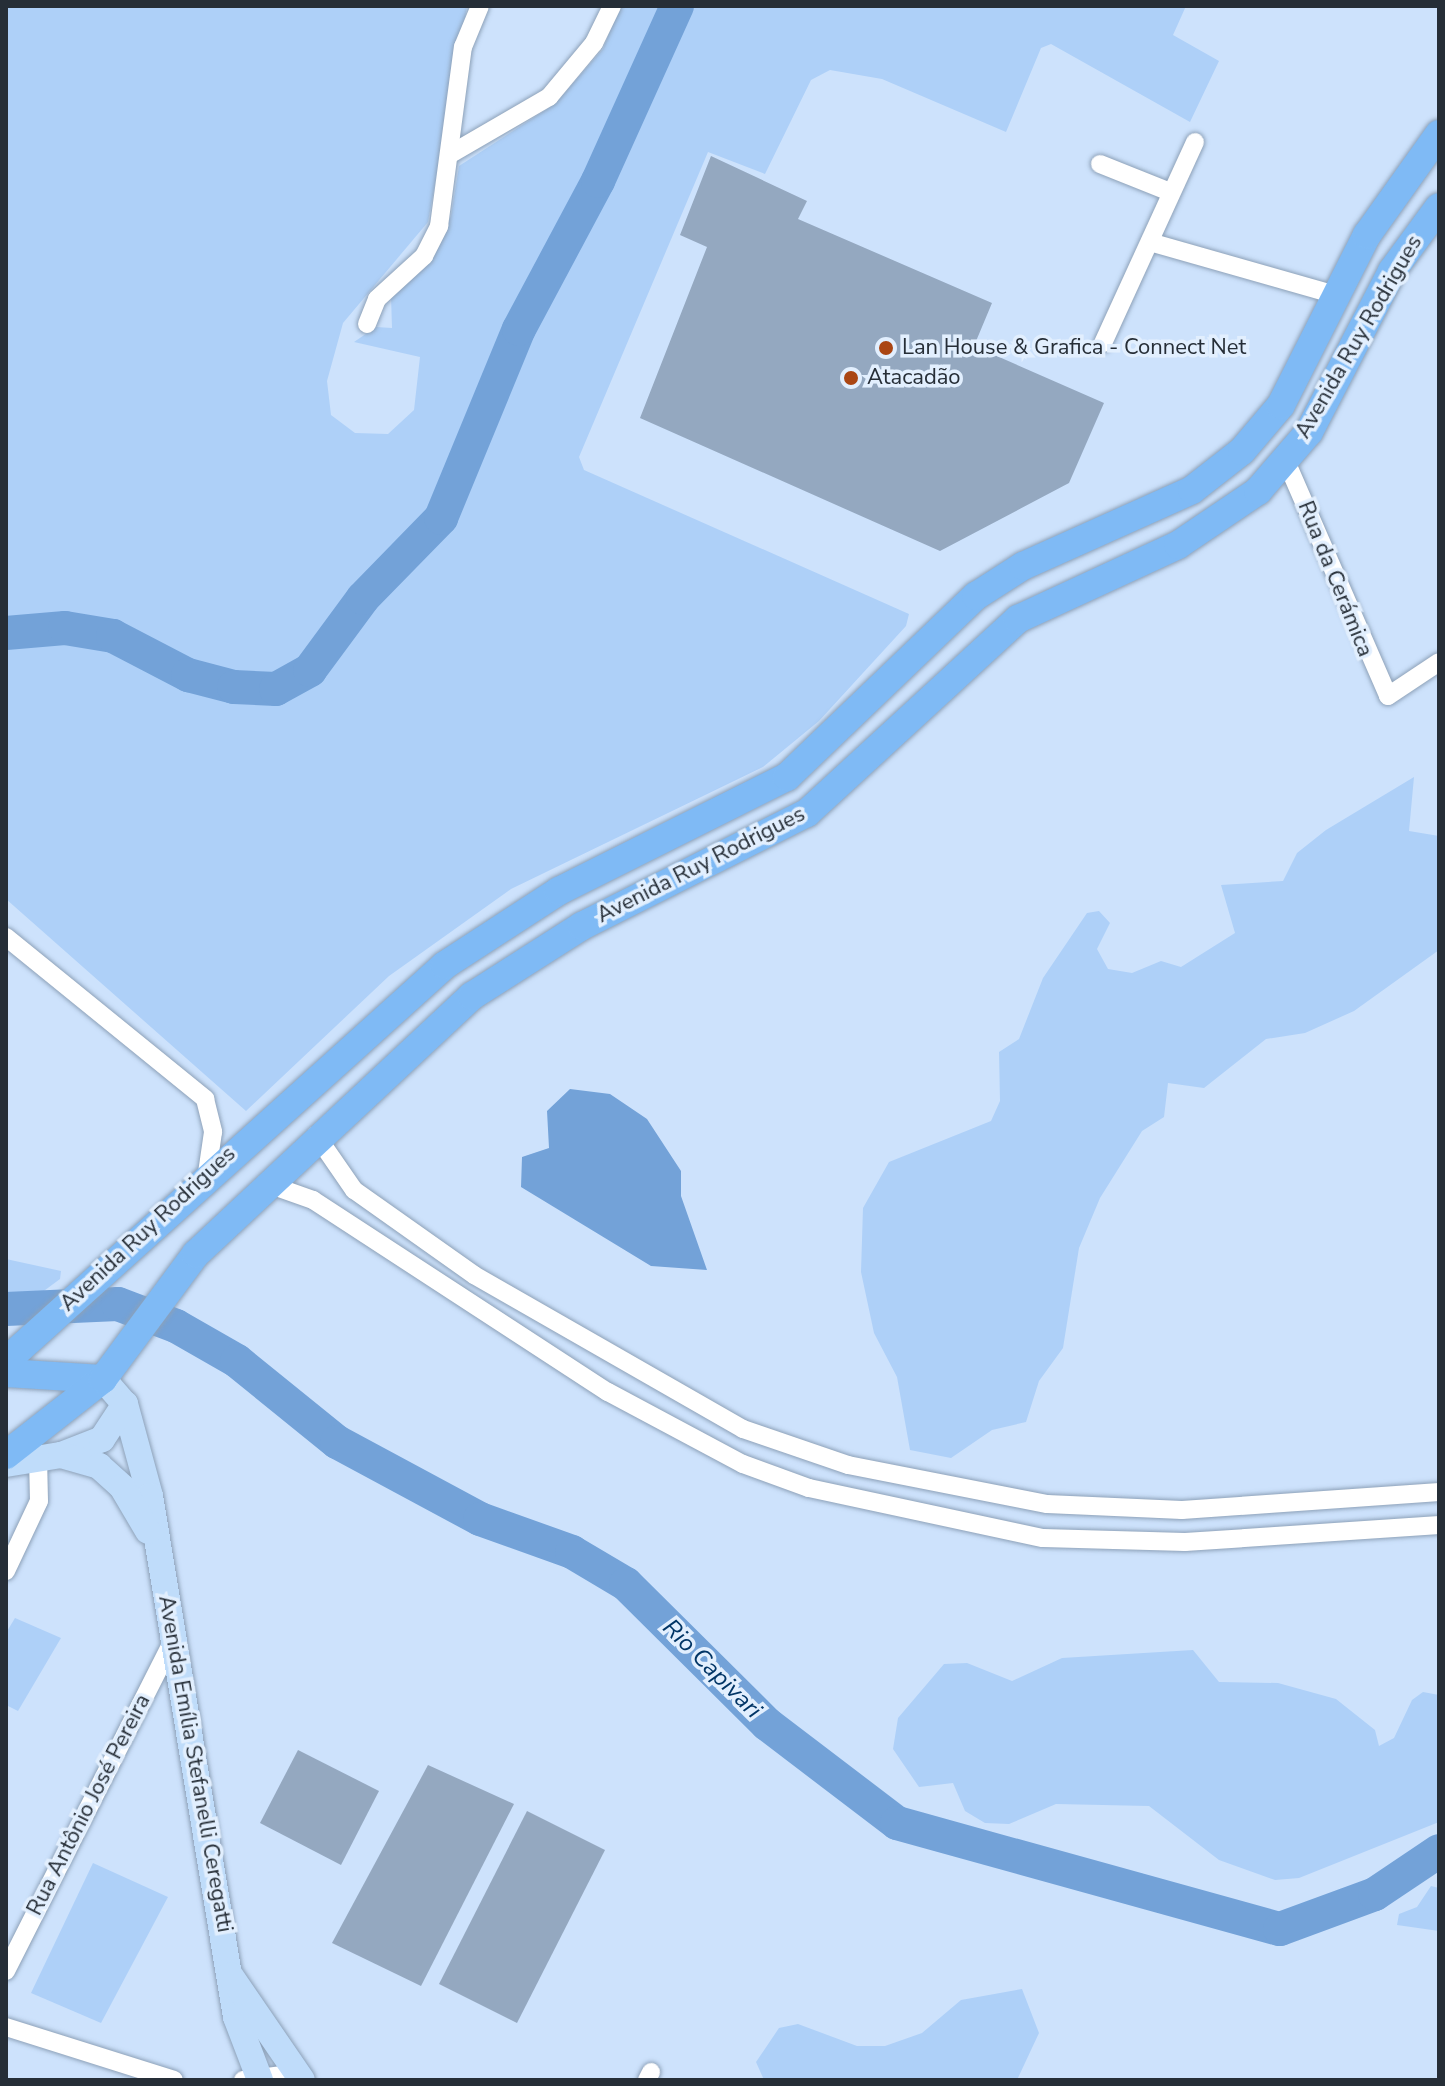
<!DOCTYPE html>
<html>
<head>
<meta charset="utf-8">
<style>
  body { margin:0 }
  #map { position:relative; width:1445px; height:2086px; overflow:hidden; background:#cde2fc; font-family:"Nunito Sans",sans-serif }
  div>[style] { position:absolute }
  [style*='--x'] { left:calc(var(--x)*1px); top:calc(var(--y)*1px); width:calc(var(--w)*1px); rotate:calc(var(--a)*1deg) }
  .green>* { inset:0; background:#aed0f8 }
  .water>* { inset:0; background:#73a2d8 }
  .river>* { height:34px; margin:-17px; padding:0 17px; transform-origin:17px; border-radius:17px; background:#73a2d8 }
  .building>* { inset:0; background:#94a8c0 }
  .roads { filter:drop-shadow(0 0 2px #8da1b8) drop-shadow(0 0 2px #8da1b8) }
  .street>* { height:18px; margin:-9px; padding:0 9px; transform-origin:9px; border-radius:9px; background:#fff }
  .secondary>* { height:26px; margin:-13px; padding:0 13px; transform-origin:13px; border-radius:13px; background:#bfdcfa }
  .primary>* { height:28px; margin:-14px; padding:0 14px; transform-origin:14px; border-radius:14px; background:#7fbaf5 }
  .dots>* { width:22px; height:22px; translate:-50% -50%; box-sizing:border-box; border:4px solid #e2effe; border-radius:50% }
  span { translate:-50% -50%; white-space:nowrap; text-align:center; line-height:1.15; -webkit-text-stroke:7px #e2effe; paint-order:stroke }
  .street-label { font-size:22px; color:#262e37 }
  .poi-label { font-size:22px; color:#262e37 }
  .left { translate:0 -50%; text-align:left }
  .water-label { font-size:24px; color:#013566; font-style:italic }
  .frame { position:absolute; inset:0; border:8px solid #262e37; pointer-events:none }
</style>
</head>
<body>
<div id="map">
  <div class="green">
    <div style="clip-path:polygon(6px 6px,467px 6px,428px 222px,343px 323px,327px 381px,331px 415px,355px 433px,388px 434px,414px 410px,420px 357px,354px 342px,376px 327px,392px 328px,391px 296px,429px 261px,451px 216px,459px 166px,555px 104px,603px 49px,620px 6px,1186px 6px,1173px 35px,1219px 61px,1190px 122px,1051px 44px,1041px 48px,1006px 132px,882px 79px,830px 70px,811px 80px,765px 174px,708px 152px,579px 457px,584px 470px,909px 614px,906px 626px,819px 721px,763px 767px,511px 889px,389px 976px,246px 1111px,6px 899px)"></div>
    <div style="clip-path:polygon(1414px 777px,1409px 831px,1439px 836px,1439px 950px,1354px 1011px,1305px 1033px,1266px 1039px,1204px 1088px,1168px 1083px,1164px 1117px,1142px 1131px,1100px 1198px,1079px 1248px,1063px 1348px,1039px 1381px,1026px 1422px,992px 1430px,951px 1458px,910px 1450px,897px 1377px,874px 1333px,861px 1272px,863px 1208px,889px 1162px,991px 1121px,1000px 1101px,999px 1052px,1019px 1039px,1043px 978px,1087px 913px,1099px 911px,1110px 923px,1097px 949px,1108px 969px,1132px 973px,1161px 961px,1181px 967px,1235px 933px,1221px 885px,1283px 881px,1297px 853px,1326px 830px)"></div>
    <div style="clip-path:polygon(6px 1259px,61px 1271px,60px 1279px,33px 1299px,6px 1299px)"></div>
    <div style="clip-path:polygon(15px 1618px,61px 1638px,18px 1711px,6px 1705px,6px 1633px)"></div>
    <div style="clip-path:polygon(1193px 1650px,1219px 1682px,1278px 1683px,1336px 1699px,1375px 1730px,1379px 1746px,1394px 1738px,1412px 1700px,1423px 1692px,1439px 1695px,1439px 1822px,1299px 1878px,1275px 1880px,1219px 1860px,1149px 1806px,1056px 1804px,1009px 1824px,985px 1823px,965px 1811px,953px 1783px,919px 1787px,893px 1749px,898px 1718px,944px 1664px,967px 1663px,1012px 1681px,1062px 1658px)"></div>
    <div style="clip-path:polygon(93px 1863px,168px 1897px,101px 2023px,31px 1993px)"></div>
    <div style="clip-path:polygon(1431px 1886px,1439px 1888px,1439px 1931px,1397px 1925px,1399px 1914px,1417px 1907px)"></div>
    <div style="clip-path:polygon(1022px 1989px,1039px 2033px,1017px 2080px,764px 2080px,756px 2062px,779px 2028px,798px 2024px,857px 2046px,885px 2046px,922px 2033px,961px 2000px)"></div>
  </div>
  <div class="water">
    <div style="clip-path:polygon(570px 1089px,610px 1094px,647px 1119px,681px 1171px,681px 1196px,707px 1270px,651px 1266px,521px 1187px,522px 1157px,549px 1148px,547px 1111px)"></div>
  </div>
  <div class="river">
    <div style="--x:6;--y:633;--w:59;--a:-4.8"></div>
    <div style="--x:65;--y:628;--w:49;--a:9.5"></div>
    <div style="--x:113;--y:636;--w:85;--a:27.5"></div>
    <div style="--x:188;--y:675;--w:48;--a:14.6"></div>
    <div style="--x:234;--y:687;--w:42;--a:2.7"></div>
    <div style="--x:276;--y:689;--w:39;--a:-29"></div>
    <div style="--x:310;--y:670;--w:89;--a:-53.6"></div>
    <div style="--x:363;--y:598;--w:112;--a:-45.7"></div>
    <div style="--x:441;--y:518;--w:204;--a:-67.6"></div>
    <div style="--x:519;--y:329;--w:168;--a:-61.9"></div>
    <div style="--x:598;--y:181;--w:192;--a:-65.7"></div>
    <div style="--x:6;--y:1309;--w:112;--a:-2.6"></div>
    <div style="--x:118;--y:1304;--w:62;--a:20.8"></div>
    <div style="--x:176;--y:1326;--w:70;--a:29.8"></div>
    <div style="--x:237;--y:1361;--w:129;--a:39"></div>
    <div style="--x:337;--y:1442;--w:162;--a:28.3"></div>
    <div style="--x:480;--y:1519;--w:98;--a:19.7"></div>
    <div style="--x:572;--y:1552;--w:63;--a:30.7"></div>
    <div style="--x:626;--y:1584;--w:199;--a:44.8"></div>
    <div style="--x:767;--y:1724;--w:163;--a:37.3"></div>
    <div style="--x:897;--y:1823;--w:397;--a:15.5"></div>
    <div style="--x:1280;--y:1929;--w:101;--a:-20.2"></div>
    <div style="--x:1375;--y:1894;--w:77;--a:-33.9"></div>
  </div>
  <div class="building">
    <div style="clip-path:polygon(711px 156px,807px 201px,798px 219px,992px 303px,974px 346px,1104px 403px,1069px 483px,940px 551px,640px 418px,707px 247px,680px 235px)"></div>
    <div style="clip-path:polygon(298px 1750px,379px 1791px,341px 1865px,260px 1823px)"></div>
    <div style="clip-path:polygon(428px 1765px,514px 1804px,421px 1986px,332px 1943px)"></div>
    <div style="clip-path:polygon(527px 1811px,605px 1850px,517px 2023px,439px 1984px)"></div>
  </div>
  <div class="roads">
    <div class="street">
      <div style="--x:449;--y:155;--w:116;--a:-30.1"></div>
      <div style="--x:549;--y:97;--w:70;--a:-50.2"></div>
      <div style="--x:594;--y:43;--w:41;--a:-64.1"></div>
      <div style="--x:1100;--y:164;--w:75;--a:21.8"></div>
      <div style="--x:1150;--y:242;--w:193;--a:15.9"></div>
      <div style="--x:367;--y:324;--w:27;--a:-68"></div>
      <div style="--x:377;--y:299;--w:64;--a:-42.5"></div>
      <div style="--x:424;--y:256;--w:34;--a:-63"></div>
      <div style="--x:439;--y:226;--w:181;--a:-82.4"></div>
      <div style="--x:463;--y:47;--w:44;--a:-67.5"></div>
      <div style="--x:1103;--y:343;--w:221;--a:-65.4"></div>
      <div style="--x:1286;--y:461;--w:256;--a:66.5"></div>
      <div style="--x:1388;--y:696;--w:61;--a:-33.7"></div>
      <div style="--x:6;--y:937;--w:257;--a:39.1"></div>
      <div style="--x:205;--y:1099;--w:34;--a:76"></div>
      <div style="--x:213;--y:1132;--w:41;--a:98.3"></div>
      <div style="--x:316;--y:1135;--w:67;--a:55.4"></div>
      <div style="--x:354;--y:1190;--w:147;--a:35.3"></div>
      <div style="--x:474;--y:1275;--w:310;--a:29.8"></div>
      <div style="--x:743;--y:1429;--w:111;--a:18.9"></div>
      <div style="--x:848;--y:1465;--w:203;--a:11.1"></div>
      <div style="--x:1047;--y:1504;--w:135;--a:2.5"></div>
      <div style="--x:1182;--y:1510;--w:258;--a:-4"></div>
      <div style="--x:265;--y:1183;--w:51;--a:19.5"></div>
      <div style="--x:313;--y:1200;--w:352;--a:33.1"></div>
      <div style="--x:608;--y:1392;--w:153;--a:28.1"></div>
      <div style="--x:743;--y:1464;--w:70;--a:20"></div>
      <div style="--x:809;--y:1488;--w:239;--a:12.1"></div>
      <div style="--x:1043;--y:1538;--w:142;--a:1.6"></div>
      <div style="--x:1185;--y:1542;--w:255;--a:-3.8"></div>
      <div style="--x:6;--y:1571;--w:77;--a:-64.8"></div>
      <div style="--x:39;--y:1501;--w:43;--a:-91.3"></div>
      <div style="--x:6;--y:1971;--w:371;--a:-63.2"></div>
      <div style="--x:6;--y:2027;--w:176;--a:17.5"></div>
      <div style="--x:243;--y:2080;--w:54;--a:-7.4"></div>
      <div style="--x:647;--y:2080;--w:9;--a:-63"></div>
    </div>
    <div class="secondary">
      <div style="--x:103;--y:1379;--w:33;--a:49"></div>
      <div style="--x:125;--y:1404;--w:95;--a:74.8"></div>
      <div style="--x:150;--y:1496;--w:528;--a:80.63"></div>
      <div style="--x:236;--y:2017;--w:67;--a:69.1"></div>
      <div style="--x:61;--y:1455;--w:44;--a:-21.3"></div>
      <div style="--x:102;--y:1439;--w:42;--a:-56.7"></div>
      <div style="--x:6;--y:1464;--w:56;--a:-9.3"></div>
      <div style="--x:61;--y:1455;--w:40;--a:16"></div>
      <div style="--x:99;--y:1466;--w:31;--a:42"></div>
      <div style="--x:122;--y:1487;--w:51;--a:59.4"></div>
      <div style="--x:230;--y:1975;--w:127;--a:55.6"></div>
    </div>
    <div class="primary">
      <div style="--x:6;--y:1361;--w:591;--a:-42.05"></div>
      <div style="--x:445;--y:965;--w:136;--a:-33"></div>
      <div style="--x:559;--y:891;--w:255;--a:-26.6"></div>
      <div style="--x:787;--y:777;--w:262;--a:-43.8"></div>
      <div style="--x:976;--y:596;--w:56;--a:-32.6"></div>
      <div style="--x:1023;--y:566;--w:185;--a:-24.2"></div>
      <div style="--x:1192;--y:490;--w:63;--a:-38"></div>
      <div style="--x:1242;--y:451;--w:60;--a:-49.7"></div>
      <div style="--x:1281;--y:405;--w:191;--a:-63.2"></div>
      <div style="--x:1367;--y:235;--w:124;--a:-54.5"></div>
      <div style="--x:6;--y:1373;--w:97;--a:3.5"></div>
      <div style="--x:6;--y:1455;--w:123;--a:-38.1"></div>
      <div style="--x:103;--y:1379;--w:156;--a:-53.4"></div>
      <div style="--x:196;--y:1254;--w:378;--a:-43.1"></div>
      <div style="--x:472;--y:996;--w:130;--a:-32.5"></div>
      <div style="--x:582;--y:926;--w:252;--a:-26.7"></div>
      <div style="--x:807;--y:813;--w:287;--a:-42.6"></div>
      <div style="--x:1018;--y:619;--w:176;--a:-24.8"></div>
      <div style="--x:1178;--y:545;--w:97;--a:-34"></div>
      <div style="--x:1258;--y:491;--w:78;--a:-49.2"></div>
      <div style="--x:1309;--y:432;--w:181;--a:-62.7"></div>
      <div style="--x:1392;--y:271;--w:79;--a:-53.7"></div>
    </div>
  </div>
  <div class="dots">
    <div style="left:886px;top:348px;background:#aa4614"></div>
    <div style="left:851px;top:378px;background:#aa4614"></div>
  </div>
  <div class="street-label">
    <span style="left:1359px;top:337px;rotate:-60deg">Avenida Ruy Rodrigues</span>
    <span style="left:1335px;top:579px;rotate:68deg">Rua da Cerámica</span>
    <span style="left:701px;top:865px;rotate:-27deg">Avenida Ruy Rodrigues</span>
    <span style="left:148px;top:1229px;rotate:-43deg">Avenida Ruy Rodrigues</span>
    <span style="left:195px;top:1764px;rotate:80deg">Avenida Emília Stefanelli Ceregatti</span>
    <span style="left:89px;top:1805px;rotate:-63deg">Rua Antônio José Pereira</span>
  </div>
  <div class="poi-label">
    <span class="left" style="left:902px;top:348px">Lan House &amp; Grafica - Connect Net</span>
    <span class="left" style="left:867px;top:378px">Atacadão</span>
  </div>
  <div class="water-label">
    <span style="left:712px;top:1669px;rotate:45deg">Rio Capivari</span>
  </div>
  <div class="frame"></div>
</div>
</body>
</html>
